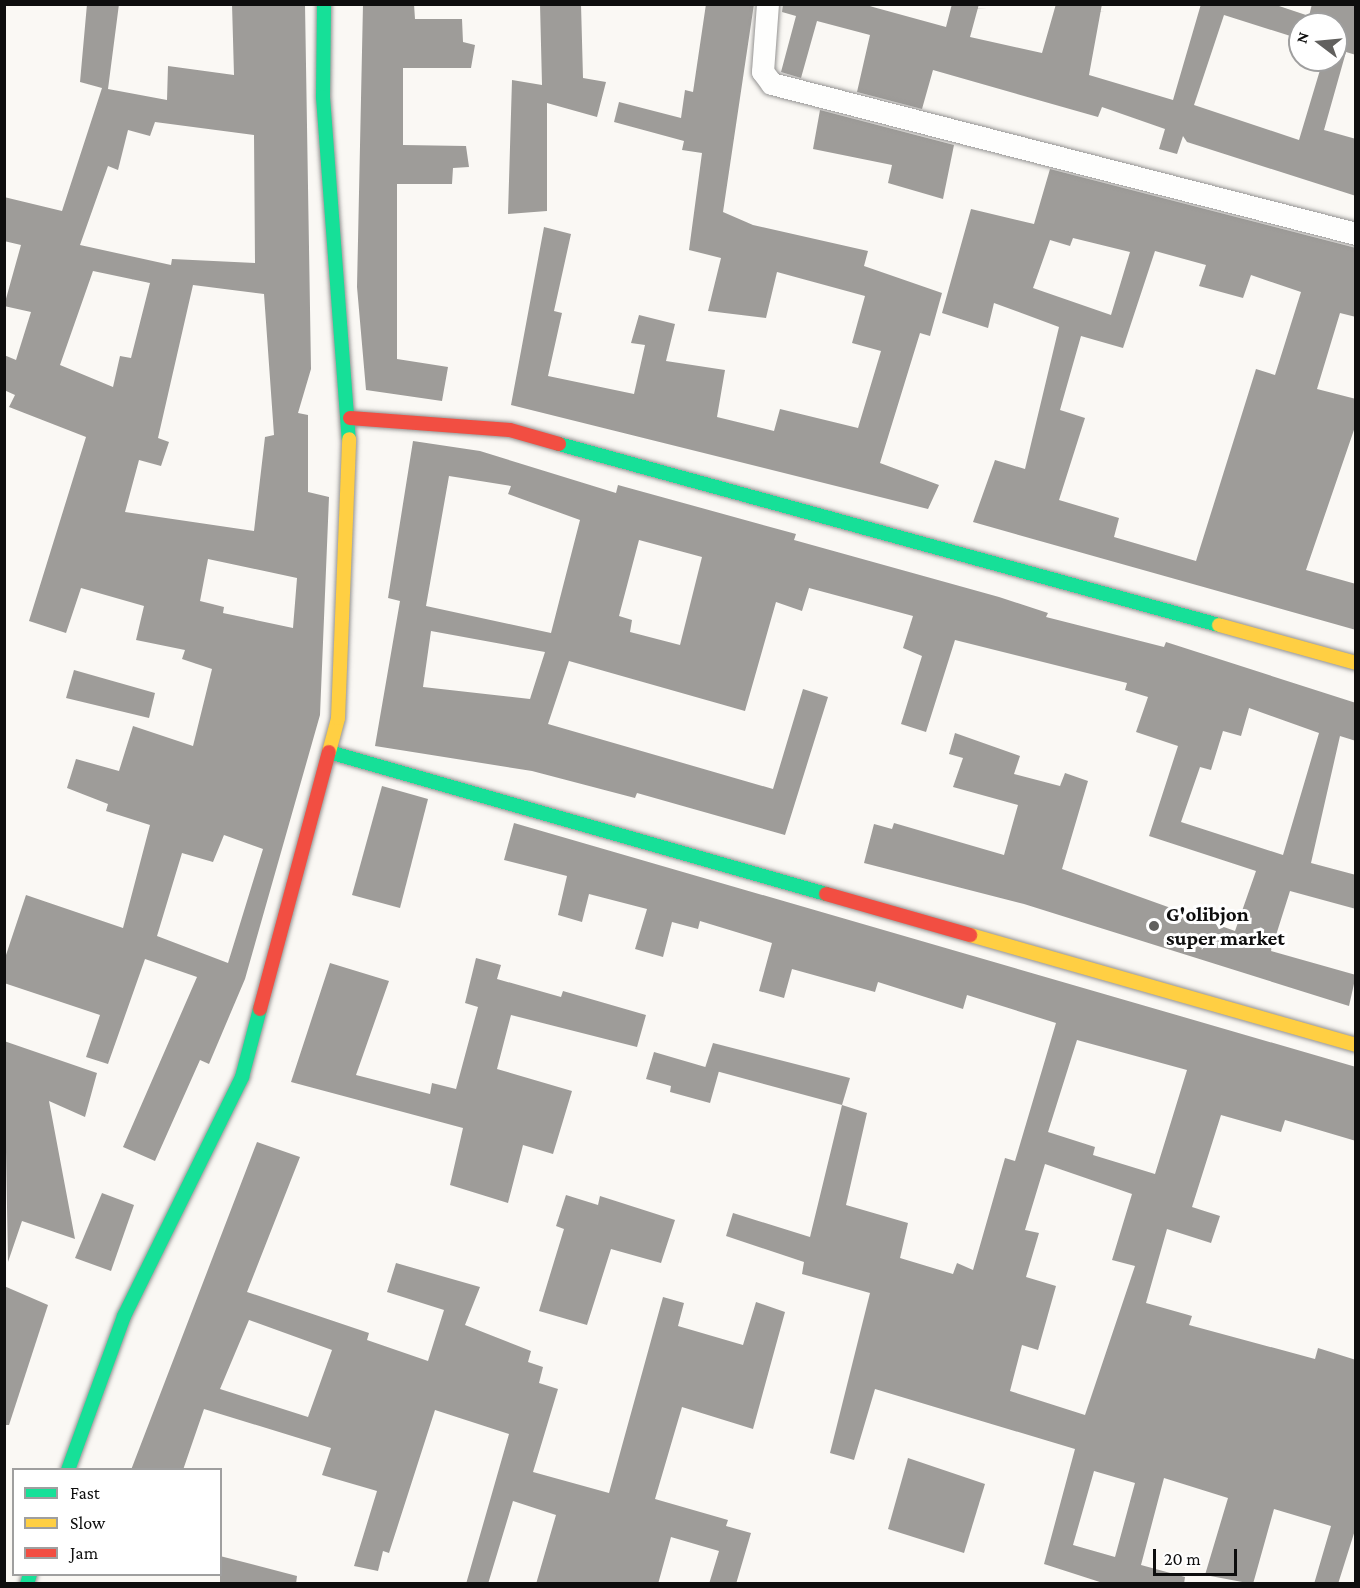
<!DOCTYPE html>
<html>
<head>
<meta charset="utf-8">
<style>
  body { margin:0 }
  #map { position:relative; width:1360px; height:1588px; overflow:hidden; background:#faf8f4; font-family:"Crimson Pro",serif }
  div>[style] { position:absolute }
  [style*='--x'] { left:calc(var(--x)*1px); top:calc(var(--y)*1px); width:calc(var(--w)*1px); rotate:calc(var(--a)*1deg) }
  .building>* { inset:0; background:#9e9c99 }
  .roads { filter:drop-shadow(0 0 2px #949392) drop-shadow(0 0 2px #949392) }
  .street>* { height:22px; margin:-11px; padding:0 11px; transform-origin:11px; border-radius:11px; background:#fefefd }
  .fast>* { height:14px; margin:-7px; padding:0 7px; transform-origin:7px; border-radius:7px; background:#16e098 }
  .slow>* { height:14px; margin:-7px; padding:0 7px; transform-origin:7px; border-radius:7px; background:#ffcf43 }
  .jam>* { height:14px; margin:-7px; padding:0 7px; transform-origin:7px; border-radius:7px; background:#f24e42 }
  .dots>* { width:16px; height:16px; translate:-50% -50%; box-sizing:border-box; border:3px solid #fff; border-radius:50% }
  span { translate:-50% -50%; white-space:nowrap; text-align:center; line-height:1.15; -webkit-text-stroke:6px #fff; paint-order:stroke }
  .poi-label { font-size:21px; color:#0e0e0e; font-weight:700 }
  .left { translate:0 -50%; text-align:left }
  .frame { position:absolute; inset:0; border:6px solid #0e0e0e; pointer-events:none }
  .legend { position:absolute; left:12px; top:1468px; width:210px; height:108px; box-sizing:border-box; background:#fff; border:2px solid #9f9f9f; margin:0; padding:8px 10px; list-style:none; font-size:18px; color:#0e0e0e }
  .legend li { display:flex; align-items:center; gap:12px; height:30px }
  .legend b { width:30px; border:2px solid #9f9f9f }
  .north { position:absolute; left:1288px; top:12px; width:60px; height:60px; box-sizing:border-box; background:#fff; border:2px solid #9f9f9f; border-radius:50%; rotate:286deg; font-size:16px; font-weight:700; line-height:24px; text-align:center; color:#0e0e0e }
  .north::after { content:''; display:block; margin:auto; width:21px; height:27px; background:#61605e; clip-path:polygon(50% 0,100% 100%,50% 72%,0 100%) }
  .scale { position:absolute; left:1153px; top:1549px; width:84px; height:27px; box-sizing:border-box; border:3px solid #0e0e0e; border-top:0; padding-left:8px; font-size:18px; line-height:21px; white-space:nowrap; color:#0e0e0e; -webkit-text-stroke:4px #fff; paint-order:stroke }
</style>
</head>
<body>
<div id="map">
  <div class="building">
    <div style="clip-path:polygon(evenodd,87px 4px,119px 4px,108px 89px,167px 100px,168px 66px,234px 75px,232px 4px,305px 4px,311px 369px,298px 413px,308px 415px,308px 492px,329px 497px,320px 715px,245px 979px,209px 1064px,200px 1060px,155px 1161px,123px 1147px,197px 977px,145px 959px,108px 1064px,86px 1057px,100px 1015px,4px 983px,4px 961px,26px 895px,123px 928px,150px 825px,106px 811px,108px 804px,67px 788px,76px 759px,119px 771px,133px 726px,193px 746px,212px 669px,182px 659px,185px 650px,136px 640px,144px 606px,81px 588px,66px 633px,29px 621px,86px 437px,9px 407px,15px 395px,4px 390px,4px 355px,16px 360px,31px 312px,4px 306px,21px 245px,4px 241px,4px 197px,62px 211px,102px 88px,80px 82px,87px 4px,155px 122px,254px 135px,255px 263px,172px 259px,171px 265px,80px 245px,108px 166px,118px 170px,128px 130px,150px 136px,155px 122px,87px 4px,93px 271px,150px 283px,131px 358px,120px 356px,113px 387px,60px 365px,93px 271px,87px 4px,193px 285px,264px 294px,274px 435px,265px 437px,254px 531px,125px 512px,139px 460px,161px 466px,169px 442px,158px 438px,193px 285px,87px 4px,208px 559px,297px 578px,293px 628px,223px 613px,224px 607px,200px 601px,208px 559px,87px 4px,224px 835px,263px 849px,228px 963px,157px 936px,182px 853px,213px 862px,224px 835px)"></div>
    <div style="clip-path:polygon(363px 4px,414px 4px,415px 19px,462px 19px,463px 42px,475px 45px,471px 68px,403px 68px,403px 145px,466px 146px,469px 167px,453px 168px,452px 184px,397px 184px,397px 359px,448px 367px,442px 401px,366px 390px,357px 287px)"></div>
    <div style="clip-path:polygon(540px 4px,581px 4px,583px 78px,606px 82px,597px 117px,547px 103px,547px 211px,508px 214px,512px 80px,542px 85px)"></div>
    <div style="clip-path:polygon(706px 4px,754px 4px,723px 212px,753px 225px,868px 251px,864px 266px,942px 293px,930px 336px,920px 333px,880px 463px,939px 485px,928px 509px,511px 405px,544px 227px,571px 234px,554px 311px,562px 313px,548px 376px,634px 394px,645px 345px,631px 343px,639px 315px,675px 324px,666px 361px,725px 370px,717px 417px,774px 431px,780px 409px,858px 428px,881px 351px,852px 343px,865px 296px,777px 272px,766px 318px,708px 311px,721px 258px,689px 250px,702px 153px,682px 150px,684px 141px,614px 122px,619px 102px,681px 118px,685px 90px,693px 92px)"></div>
    <div style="clip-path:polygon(evenodd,783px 4px,862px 4px,946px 27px,952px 4px,979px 4px,970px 37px,1042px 53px,1056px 4px,1102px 4px,1089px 75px,1173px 100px,1201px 4px,1273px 4px,1309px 16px,1312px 4px,1356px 4px,1356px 55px,1346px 52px,1324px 130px,1356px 139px,1356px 196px,1187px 142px,1183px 136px,1177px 154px,1159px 149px,1165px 129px,1102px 107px,1098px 117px,933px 70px,922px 109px,857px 92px,870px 35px,817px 21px,801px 78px,781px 72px,796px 16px,782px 12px,783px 4px,1224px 15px,1300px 39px,1300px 24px,1336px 24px,1336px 60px,1323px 60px,1299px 140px,1194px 105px,1224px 15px)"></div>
    <div style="clip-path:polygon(820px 110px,954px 145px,943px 199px,888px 183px,892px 165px,813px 149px)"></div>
    <div style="clip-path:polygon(evenodd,1050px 169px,1356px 248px,1356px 317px,1340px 313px,1317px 389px,1356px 399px,1356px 424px,1306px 570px,1356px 584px,1356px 630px,973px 522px,995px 460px,1025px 469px,1059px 327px,994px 303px,988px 328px,942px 313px,971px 209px,1034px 224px,1050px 169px,1073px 238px,1130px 252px,1111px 315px,1033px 288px,1050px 240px,1070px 246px,1073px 238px,1050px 169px,1155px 251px,1206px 265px,1199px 286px,1243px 298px,1251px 275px,1301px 292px,1275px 375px,1256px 369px,1196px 561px,1114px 537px,1119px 518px,1059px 500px,1085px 418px,1060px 410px,1081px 336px,1123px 348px,1155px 251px)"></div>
    <div style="clip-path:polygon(evenodd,413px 441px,480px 451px,616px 493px,618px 485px,796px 534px,794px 540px,999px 597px,1048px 613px,1046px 617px,1164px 647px,1166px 642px,1356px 703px,1356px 741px,1340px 736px,1311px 863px,1356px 875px,1356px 909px,1290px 891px,1271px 951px,1356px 975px,1349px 1006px,1024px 904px,864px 863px,874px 824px,892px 829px,894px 823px,1004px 855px,1018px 805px,953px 787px,963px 758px,949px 754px,955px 733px,1020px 756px,1014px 774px,1060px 786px,1065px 773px,1088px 781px,1062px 869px,1235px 931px,1256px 871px,1149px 836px,1178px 746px,1136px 732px,1148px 697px,1125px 690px,1127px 683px,955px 640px,926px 732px,901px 724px,922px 656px,903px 648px,913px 616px,809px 588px,802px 611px,776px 602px,745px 711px,569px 661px,548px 724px,773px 789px,803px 689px,828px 697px,785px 835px,637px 793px,635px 798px,532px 771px,375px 746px,400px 601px,388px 598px,413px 441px,449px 476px,511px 486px,508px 494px,580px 520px,551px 633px,426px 606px,449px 476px,413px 441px,639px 540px,702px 557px,680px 645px,630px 632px,632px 620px,619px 616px,639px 540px,413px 441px,431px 631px,545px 652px,530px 699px,423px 687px,431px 631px,413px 441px,1249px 708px,1319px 733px,1283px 855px,1181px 822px,1200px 767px,1211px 770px,1223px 731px,1241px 736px,1249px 708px)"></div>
    <div style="clip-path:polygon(74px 670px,155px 693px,149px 718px,66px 698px)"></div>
    <div style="clip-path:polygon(382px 786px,428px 799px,400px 908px,352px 895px)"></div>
    <div style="clip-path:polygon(evenodd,514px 823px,1356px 1067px,1356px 1141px,1285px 1120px,1281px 1132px,1221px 1115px,1192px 1207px,1220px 1216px,1211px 1243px,1167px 1229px,1146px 1303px,1192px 1316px,1189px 1325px,1315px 1359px,1318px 1348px,1356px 1360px,1356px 1527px,1338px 1584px,1314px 1584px,1331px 1526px,1274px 1509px,1253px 1584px,1205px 1575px,1228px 1498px,1164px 1478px,1141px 1565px,1185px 1577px,1184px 1584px,1106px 1584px,1044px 1564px,1075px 1449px,875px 1389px,854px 1460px,830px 1453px,870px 1293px,802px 1274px,804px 1262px,726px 1236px,733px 1213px,810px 1237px,842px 1105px,867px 1113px,846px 1205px,908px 1223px,900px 1258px,953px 1274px,957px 1263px,973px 1270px,1005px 1158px,1015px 1161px,1056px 1023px,967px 995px,963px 1009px,878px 982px,875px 992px,792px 969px,784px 998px,759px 991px,772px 943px,700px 921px,698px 929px,672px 922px,663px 957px,635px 949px,647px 909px,589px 894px,582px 922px,558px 915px,567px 876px,504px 860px,514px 823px,1077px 1040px,1187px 1070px,1155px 1174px,1093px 1155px,1095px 1147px,1048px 1132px,1077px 1040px,514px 823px,1045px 1164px,1132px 1194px,1112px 1260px,1135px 1266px,1085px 1415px,1010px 1391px,1022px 1345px,1038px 1350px,1056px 1286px,1026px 1277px,1039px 1233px,1025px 1230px,1045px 1164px,514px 823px,1094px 1471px,1135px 1483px,1115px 1557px,1073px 1545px,1094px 1471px)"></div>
    <div style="clip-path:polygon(476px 958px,501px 965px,497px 979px,561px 997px,563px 991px,646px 1015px,637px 1047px,511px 1015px,497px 1069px,572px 1091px,553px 1154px,523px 1145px,508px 1203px,450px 1185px,463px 1128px,291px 1082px,330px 963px,389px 981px,356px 1075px,430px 1094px,432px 1083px,456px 1089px,478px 1007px,465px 1003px)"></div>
    <div style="clip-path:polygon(4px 1041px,97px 1073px,85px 1117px,49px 1101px,75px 1239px,22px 1221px,8px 1262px)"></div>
    <div style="clip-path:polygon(713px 1043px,850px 1078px,842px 1105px,705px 1068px)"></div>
    <div style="clip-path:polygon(654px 1052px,719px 1071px,710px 1103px,670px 1092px,671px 1086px,646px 1079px)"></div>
    <div style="clip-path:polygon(evenodd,257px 1142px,300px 1157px,247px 1292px,369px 1333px,367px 1340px,428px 1361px,444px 1310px,387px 1292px,396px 1263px,480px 1287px,465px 1325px,531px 1351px,528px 1362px,543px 1367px,539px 1383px,558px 1389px,533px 1472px,609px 1493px,663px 1297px,684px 1303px,678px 1326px,743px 1345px,756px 1302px,785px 1312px,753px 1429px,682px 1407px,655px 1499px,728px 1520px,726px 1526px,751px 1533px,736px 1584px,709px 1584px,719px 1551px,671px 1537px,658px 1584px,536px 1584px,556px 1515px,513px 1501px,488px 1584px,466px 1584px,509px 1434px,435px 1410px,389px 1553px,383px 1551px,378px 1571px,354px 1566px,377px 1491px,322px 1475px,331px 1448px,204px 1409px,183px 1470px,131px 1470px,257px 1142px,249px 1320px,332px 1350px,308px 1417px,220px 1389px,249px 1320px)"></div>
    <div style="clip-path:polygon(102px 1193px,134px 1205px,111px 1271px,75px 1258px)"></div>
    <div style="clip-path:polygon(566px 1195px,598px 1205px,600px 1196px,675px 1220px,661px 1263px,611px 1249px,587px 1325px,539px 1311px,564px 1229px,556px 1226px)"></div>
    <div style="clip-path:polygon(4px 1286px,48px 1305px,9px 1425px,4px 1425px)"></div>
    <div style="clip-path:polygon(908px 1458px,985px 1484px,964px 1553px,888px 1529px)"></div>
    <div style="clip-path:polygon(220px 1556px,297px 1576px,296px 1584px,220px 1584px)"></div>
  </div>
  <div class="roads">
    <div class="street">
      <div style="--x:768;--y:4;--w:68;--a:94.2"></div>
      <div style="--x:763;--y:72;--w:15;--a:53"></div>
      <div style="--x:772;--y:84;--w:603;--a:14.4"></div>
    </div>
    <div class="fast">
      <div style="--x:324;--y:4;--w:93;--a:90.6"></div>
      <div style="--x:323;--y:97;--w:343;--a:85.7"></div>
      <div style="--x:559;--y:444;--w:684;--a:15.34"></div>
      <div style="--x:329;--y:752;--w:517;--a:15.95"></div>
      <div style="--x:68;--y:1470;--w:164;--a:-70"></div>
      <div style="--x:124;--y:1316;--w:267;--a:-63.7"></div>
      <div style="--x:242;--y:1077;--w:70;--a:-75.2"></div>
      <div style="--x:27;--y:1584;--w:10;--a:-73"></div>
    </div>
    <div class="slow">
      <div style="--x:1219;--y:625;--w:142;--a:15.5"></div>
      <div style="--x:329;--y:752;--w:35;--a:-75"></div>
      <div style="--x:338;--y:718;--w:279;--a:-87.7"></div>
      <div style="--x:970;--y:935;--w:401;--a:15.9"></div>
    </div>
    <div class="jam">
      <div style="--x:350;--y:418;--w:160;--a:4.3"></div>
      <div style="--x:510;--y:430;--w:51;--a:15.9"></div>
      <div style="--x:826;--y:894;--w:150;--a:15.9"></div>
      <div style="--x:260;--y:1009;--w:266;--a:-75"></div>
    </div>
  </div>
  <div class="dots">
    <div style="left:1154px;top:926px;background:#61605e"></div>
  </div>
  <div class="poi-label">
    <span class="left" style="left:1166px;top:926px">G'olibjon<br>super market</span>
  </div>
  <div class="frame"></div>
  <ul class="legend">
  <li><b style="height:8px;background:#16e098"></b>Fast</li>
  <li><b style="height:8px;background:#ffcf43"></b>Slow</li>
  <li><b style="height:8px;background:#f24e42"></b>Jam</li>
  </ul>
  <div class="north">N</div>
  <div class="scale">20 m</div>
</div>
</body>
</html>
